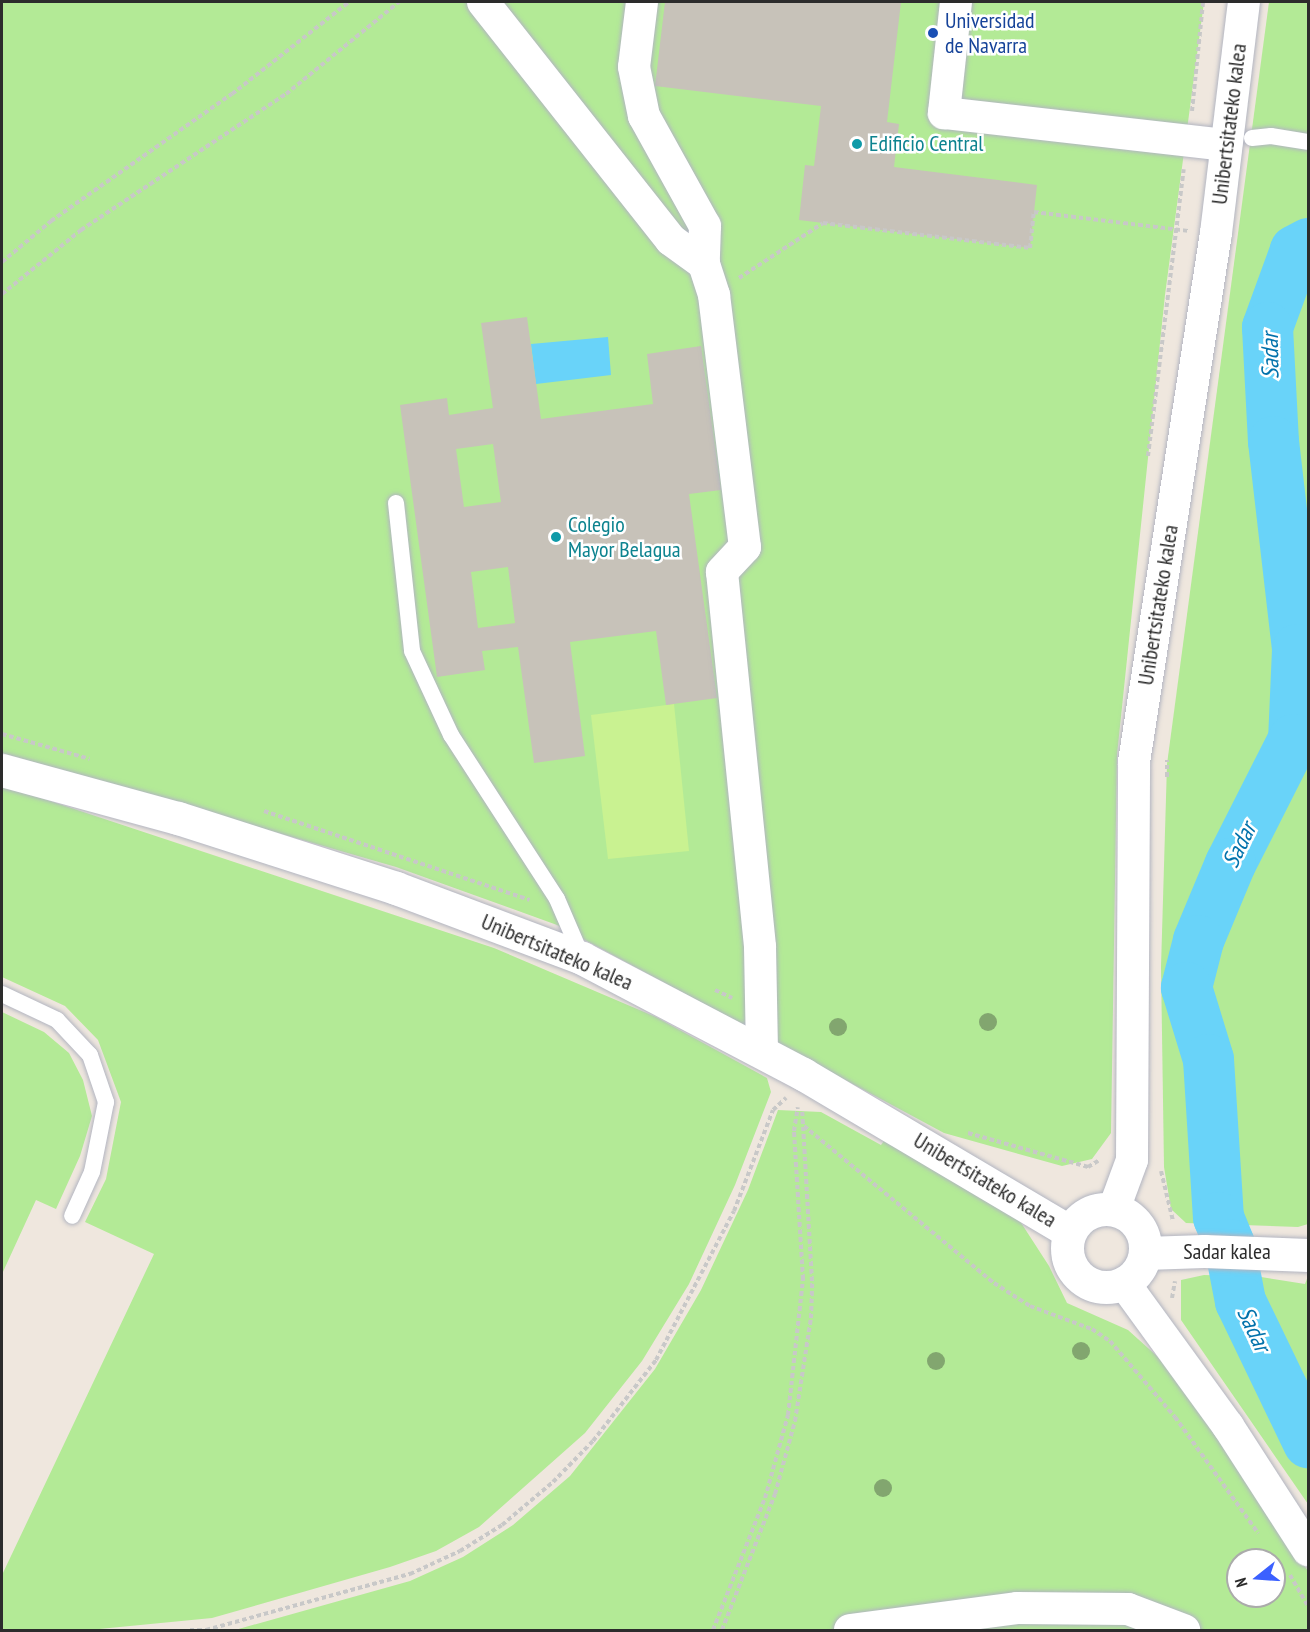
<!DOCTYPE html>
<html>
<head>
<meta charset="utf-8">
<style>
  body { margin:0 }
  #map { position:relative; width:1310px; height:1632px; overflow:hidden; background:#efe7de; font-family:"PT Sans Narrow",sans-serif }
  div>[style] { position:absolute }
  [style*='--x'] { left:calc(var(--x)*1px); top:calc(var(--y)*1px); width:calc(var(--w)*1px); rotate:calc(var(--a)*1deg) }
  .green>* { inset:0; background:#b3ea96 }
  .pitch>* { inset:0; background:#c9f291 }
  .water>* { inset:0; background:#69d3f9 }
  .river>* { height:51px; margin:-25.5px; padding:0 25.5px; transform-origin:25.5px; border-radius:25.5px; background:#69d3f9 }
  .building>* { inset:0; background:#c7c2b9 }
  .path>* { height:4px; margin-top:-2px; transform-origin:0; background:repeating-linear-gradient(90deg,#c8c8c8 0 4.5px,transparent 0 7.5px) }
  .roads { filter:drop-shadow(0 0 2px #b2b5c1) drop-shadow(0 0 2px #b2b5c1) }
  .lane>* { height:16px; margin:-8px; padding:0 8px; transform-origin:8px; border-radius:8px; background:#fff }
  .street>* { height:32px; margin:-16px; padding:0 16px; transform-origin:16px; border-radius:16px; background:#fff }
  .secondary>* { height:33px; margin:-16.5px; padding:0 16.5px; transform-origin:16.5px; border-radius:16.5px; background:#fff }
  .secondary>.ring { margin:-16.5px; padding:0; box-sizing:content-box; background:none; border:33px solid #fff; border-radius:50% }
  .trees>* { width:18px; height:18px; margin:-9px; border-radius:50%; background:#82a66f }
  .dots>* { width:16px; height:16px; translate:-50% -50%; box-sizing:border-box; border:3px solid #fff; border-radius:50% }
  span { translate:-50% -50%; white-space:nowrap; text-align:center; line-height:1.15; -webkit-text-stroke:5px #fff; paint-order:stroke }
  .transit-label { font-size:22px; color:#164399 }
  .left { translate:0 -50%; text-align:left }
  .street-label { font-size:22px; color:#2c2c2c }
  .culture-label { font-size:22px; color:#0d838f }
  .water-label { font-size:24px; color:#0272ab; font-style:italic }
  .frame { position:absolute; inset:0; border:3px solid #2c2c2c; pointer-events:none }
  .north { position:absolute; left:1226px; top:1548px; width:60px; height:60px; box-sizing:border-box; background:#fff; border:2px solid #ababab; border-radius:50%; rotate:253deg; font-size:16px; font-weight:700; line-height:24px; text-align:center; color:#2c2c2c }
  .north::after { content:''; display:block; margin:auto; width:21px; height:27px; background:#3b60ff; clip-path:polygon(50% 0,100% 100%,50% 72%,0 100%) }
</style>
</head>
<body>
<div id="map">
  <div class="green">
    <div style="clip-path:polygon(2px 2px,1204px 2px,1165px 295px,1117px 755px,1111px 1133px,1092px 1159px,1062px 1166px,944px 1133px,557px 925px,396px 867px,2px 753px)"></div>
    <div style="clip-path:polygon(1269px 2px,1308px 2px,1308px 1224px,1298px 1227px,1186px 1223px,1171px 1209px,1164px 1167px,1161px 967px,1167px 764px)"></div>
    <div style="clip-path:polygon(2px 785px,494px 948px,656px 1017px,767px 1078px,771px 1092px,735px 1185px,689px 1284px,642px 1361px,585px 1433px,479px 1527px,436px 1551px,390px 1567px,212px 1618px,89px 1630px,2px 1630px,2px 1575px,154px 1254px,85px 1222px,106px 1179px,121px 1102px,98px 1040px,65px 1006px,2px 977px)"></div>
    <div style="clip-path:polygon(2px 1012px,44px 1032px,69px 1053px,83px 1080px,92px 1116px,80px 1156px,56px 1209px,36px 1200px,2px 1274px)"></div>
    <div style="clip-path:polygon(evenodd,778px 1110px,821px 1112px,881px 1145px,887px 1137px,1016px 1215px,1049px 1266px,1067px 1303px,1128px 1330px,1168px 1366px,1308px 1571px,1308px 1630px,235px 1630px,410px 1581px,463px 1557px,513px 1525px,570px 1476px,655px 1369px,701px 1290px,748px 1190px,778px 1110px,1238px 1560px,1274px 1560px,1274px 1596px,1238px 1596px,1238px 1560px)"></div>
    <div style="clip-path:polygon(1204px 1275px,1261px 1277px,1305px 1284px,1308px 1276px,1308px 1504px,1181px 1320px,1181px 1280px)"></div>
  </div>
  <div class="pitch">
    <div style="clip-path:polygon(674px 704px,689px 851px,608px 859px,591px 715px)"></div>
  </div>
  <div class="water">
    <div style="clip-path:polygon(608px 337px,611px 375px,536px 384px,531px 344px)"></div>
  </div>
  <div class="river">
    <div style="--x:1308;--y:243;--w:15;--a:152"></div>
    <div style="--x:1295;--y:250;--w:82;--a:110"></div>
    <div style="--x:1267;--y:327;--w:114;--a:87"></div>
    <div style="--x:1273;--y:441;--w:209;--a:83.4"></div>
    <div style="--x:1297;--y:649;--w:90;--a:92.5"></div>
    <div style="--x:1293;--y:739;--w:139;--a:116.9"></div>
    <div style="--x:1230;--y:863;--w:83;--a:112.6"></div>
    <div style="--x:1198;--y:940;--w:49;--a:104.3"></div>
    <div style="--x:1186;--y:987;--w:75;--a:73"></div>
    <div style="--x:1208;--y:1059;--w:158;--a:86.4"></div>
    <div style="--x:1218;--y:1217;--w:29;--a:68"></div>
    <div style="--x:1229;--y:1244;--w:58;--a:79.1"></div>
    <div style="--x:1240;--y:1301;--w:157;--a:64.3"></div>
  </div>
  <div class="building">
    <div style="clip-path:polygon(665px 2px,901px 2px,887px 122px,899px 124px,894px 167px,1037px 185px,1030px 248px,799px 220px,805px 165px,814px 166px,821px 106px,655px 86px)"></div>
    <div style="clip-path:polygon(evenodd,527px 317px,541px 419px,653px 404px,647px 354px,701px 346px,721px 490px,689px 494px,717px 698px,666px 705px,656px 631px,570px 642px,585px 756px,534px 763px,518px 647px,482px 651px,485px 670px,437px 677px,400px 405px,447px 398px,449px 415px,493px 408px,481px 323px,527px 317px,493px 444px,501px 502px,464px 507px,456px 449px,493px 444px,527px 317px,508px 567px,515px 623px,478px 628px,471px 572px,508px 567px)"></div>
  </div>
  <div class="path">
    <div style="--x:1192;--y:111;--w:110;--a:-84.2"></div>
    <div style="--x:2;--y:262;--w:64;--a:-39.9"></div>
    <div style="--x:51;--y:221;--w:221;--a:-35.1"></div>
    <div style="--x:232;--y:94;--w:149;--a:-38.2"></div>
    <div style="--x:739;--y:278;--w:100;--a:-33.2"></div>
    <div style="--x:823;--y:223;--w:209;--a:6.9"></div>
    <div style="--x:1030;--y:248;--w:36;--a:-84"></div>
    <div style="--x:1034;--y:212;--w:155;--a:7"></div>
    <div style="--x:2;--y:294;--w:102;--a:-39"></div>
    <div style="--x:81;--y:230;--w:246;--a:-33.6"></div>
    <div style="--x:286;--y:94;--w:146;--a:-39.2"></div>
    <div style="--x:1148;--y:456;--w:289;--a:-82.9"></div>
    <div style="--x:2;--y:734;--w:91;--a:15.9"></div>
    <div style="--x:1167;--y:777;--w:17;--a:-90"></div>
    <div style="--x:264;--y:811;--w:280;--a:18.5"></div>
    <div style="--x:715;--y:990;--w:19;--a:25"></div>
    <div style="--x:804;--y:1126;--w:246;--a:39.6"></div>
    <div style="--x:994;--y:1283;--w:43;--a:32.6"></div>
    <div style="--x:1030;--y:1306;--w:66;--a:20.4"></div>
    <div style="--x:1092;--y:1329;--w:22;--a:34"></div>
    <div style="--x:1110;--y:1341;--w:100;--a:49.5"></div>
    <div style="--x:1175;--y:1417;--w:143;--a:54.4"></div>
    <div style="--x:968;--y:1133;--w:125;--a:15.8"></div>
    <div style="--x:1088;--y:1167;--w:12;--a:-31"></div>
    <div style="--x:1161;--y:1171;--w:51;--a:76.5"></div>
    <div style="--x:1172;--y:1298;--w:17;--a:-80"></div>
    <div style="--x:1290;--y:1575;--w:36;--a:60"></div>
    <div style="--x:190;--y:1630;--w:16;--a:0"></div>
    <div style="--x:206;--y:1630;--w:212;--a:-15.4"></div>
    <div style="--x:410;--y:1574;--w:55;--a:-24.7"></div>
    <div style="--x:460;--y:1551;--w:49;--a:-31.8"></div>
    <div style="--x:502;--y:1525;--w:67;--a:-40.1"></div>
    <div style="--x:553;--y:1482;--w:57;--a:-45.7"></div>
    <div style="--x:593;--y:1441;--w:103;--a:-52.1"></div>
    <div style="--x:656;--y:1360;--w:168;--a:-62.4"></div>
    <div style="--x:734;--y:1211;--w:108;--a:-68.9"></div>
    <div style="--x:773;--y:1110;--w:18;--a:-43"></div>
    <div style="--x:713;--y:1630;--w:142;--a:-68.5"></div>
    <div style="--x:765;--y:1498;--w:86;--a:-74.5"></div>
    <div style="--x:788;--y:1415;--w:137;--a:-83.7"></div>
    <div style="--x:803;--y:1279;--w:148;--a:-93.5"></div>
    <div style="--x:794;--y:1131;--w:24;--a:-81"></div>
    <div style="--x:722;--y:1630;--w:146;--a:-68.7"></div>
    <div style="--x:775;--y:1494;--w:76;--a:-74.7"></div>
    <div style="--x:795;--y:1421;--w:104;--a:-81.2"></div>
    <div style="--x:811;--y:1318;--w:37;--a:-88"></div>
    <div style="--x:812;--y:1281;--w:171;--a:-93.3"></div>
  </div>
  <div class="roads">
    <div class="lane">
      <div style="--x:1252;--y:138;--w:19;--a:-6"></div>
      <div style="--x:1271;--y:136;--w:37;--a:9"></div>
      <div style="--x:396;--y:503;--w:149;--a:83.8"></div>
      <div style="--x:412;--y:651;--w:93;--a:65.1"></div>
      <div style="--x:451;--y:735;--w:195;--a:57.1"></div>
      <div style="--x:557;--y:899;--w:63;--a:66.7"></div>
      <div style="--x:2;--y:994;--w:61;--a:25.3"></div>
      <div style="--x:57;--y:1020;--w:48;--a:46.7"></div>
      <div style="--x:90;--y:1055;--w:50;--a:71.2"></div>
      <div style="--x:106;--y:1102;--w:71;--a:101.3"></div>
      <div style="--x:92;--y:1172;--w:48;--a:114.4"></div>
    </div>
    <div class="street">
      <div style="--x:483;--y:2;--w:303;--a:51.7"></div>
      <div style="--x:671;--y:240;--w:41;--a:36"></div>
      <div style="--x:704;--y:264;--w:33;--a:72"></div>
      <div style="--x:714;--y:295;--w:254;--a:83"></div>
      <div style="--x:745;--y:547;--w:34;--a:133"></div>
      <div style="--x:722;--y:572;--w:377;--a:84.2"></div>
      <div style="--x:760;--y:947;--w:105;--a:88.9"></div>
      <div style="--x:642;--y:2;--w:65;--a:97"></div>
      <div style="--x:634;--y:67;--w:50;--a:78.5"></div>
      <div style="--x:644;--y:116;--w:126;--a:61"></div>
      <div style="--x:705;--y:226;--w:38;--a:92"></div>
      <div style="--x:956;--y:2;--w:112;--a:96.2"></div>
      <div style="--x:944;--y:113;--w:284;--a:6.5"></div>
      <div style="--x:1114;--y:1209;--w:52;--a:-69.8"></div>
      <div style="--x:1132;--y:1160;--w:398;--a:-89.7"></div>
      <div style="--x:1134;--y:762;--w:535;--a:-81.19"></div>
      <div style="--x:1216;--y:233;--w:233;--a:-83.1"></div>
      <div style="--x:1124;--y:1283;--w:177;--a:54"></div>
      <div style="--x:1228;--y:1426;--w:148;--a:57.2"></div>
      <div style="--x:850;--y:1630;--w:168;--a:-7.5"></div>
      <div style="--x:1017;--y:1608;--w:111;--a:0.5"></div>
      <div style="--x:1128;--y:1609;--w:60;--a:20.6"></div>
    </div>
    <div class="secondary">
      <div style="--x:2;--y:770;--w:182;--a:15.3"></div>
      <div style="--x:178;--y:818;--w:229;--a:17.8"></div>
      <div style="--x:396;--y:888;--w:199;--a:20.6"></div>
      <div style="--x:582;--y:958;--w:250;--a:27.7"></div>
      <div style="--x:803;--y:1074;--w:309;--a:30.6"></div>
      <div class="ring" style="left:1067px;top:1209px;width:45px;height:45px"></div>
      <div style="--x:1145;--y:1253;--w:59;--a:-1.9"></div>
      <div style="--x:1204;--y:1251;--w:104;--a:2.2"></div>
    </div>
  </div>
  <div class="trees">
    <div style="left:988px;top:1022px"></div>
    <div style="left:838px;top:1027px"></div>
    <div style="left:1081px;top:1351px"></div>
    <div style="left:936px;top:1361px"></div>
    <div style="left:883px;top:1488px"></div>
  </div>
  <div class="dots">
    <div style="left:933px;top:33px;background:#1a4fb4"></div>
    <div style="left:857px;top:144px;background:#0f9aa8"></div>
    <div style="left:556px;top:537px;background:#0f9aa8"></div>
  </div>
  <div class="transit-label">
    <span class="left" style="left:945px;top:33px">Universidad<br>de Navarra</span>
  </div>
  <div class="street-label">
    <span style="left:1229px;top:124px;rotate:-83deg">Unibertsitateko kalea</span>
    <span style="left:1158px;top:605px;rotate:-81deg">Unibertsitateko kalea</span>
    <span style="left:557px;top:952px;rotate:23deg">Unibertsitateko kalea</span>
    <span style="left:985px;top:1180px;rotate:31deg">Unibertsitateko kalea</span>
    <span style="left:1227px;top:1252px">Sadar kalea</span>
  </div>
  <div class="culture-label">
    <span class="left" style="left:869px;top:144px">Edificio Central</span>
    <span class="left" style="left:568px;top:537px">Colegio<br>Mayor Belagua</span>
  </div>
  <div class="water-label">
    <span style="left:1270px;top:356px;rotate:-91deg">Sadar</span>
    <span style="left:1239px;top:845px;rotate:-64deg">Sadar</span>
    <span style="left:1254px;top:1329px;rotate:65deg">Sadar</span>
  </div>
  <div class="frame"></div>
  <div class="north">N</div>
</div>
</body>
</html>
